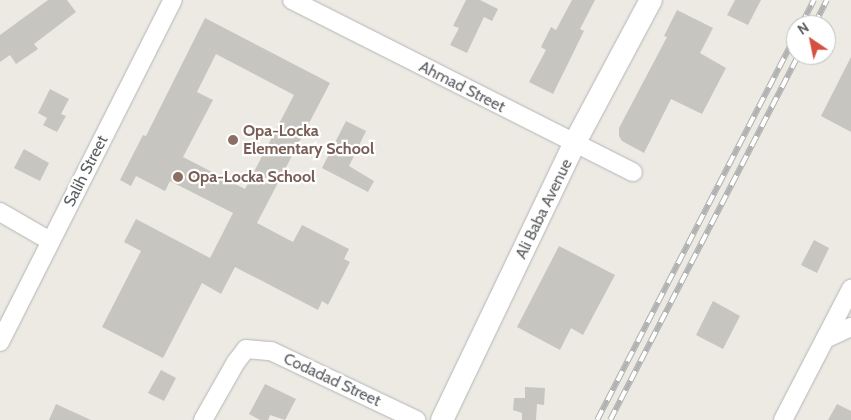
<!DOCTYPE html>
<html>
<head>
<meta charset="utf-8">
<style>
  body { margin:0 }
  #map { position:relative; width:851px; height:420px; overflow:hidden; background:#eceae3; font-family:Cabin,sans-serif }
  div>[style] { position:absolute }
  [style*='--x'] { left:calc(var(--x)*1px); top:calc(var(--y)*1px); width:calc(var(--w)*1px); rotate:calc(var(--a)*1deg) }
  .building>* { inset:0; background:#c7c5bf }
  .roads { filter:drop-shadow(0 0 1px #b3b5b8) drop-shadow(0 0 1px #b3b5b8) }
  .minor>* { height:18px; margin:-9px; padding:0 9px; transform-origin:9px; border-radius:9px; background:#fff }
  .tertiary>* { height:22px; margin:-11px; padding:0 11px; transform-origin:11px; border-radius:11px; background:#fff }
  .rail>* { height:5.5px; margin-top:-2.75px; transform-origin:0; background:repeating-linear-gradient(90deg,#fff 0 11px,#b1b2b2 0 22px); box-sizing:border-box; border-block:1px solid #b1b2b2 }
  .dots>* { width:14px; height:14px; translate:-50% -50%; box-sizing:border-box; border:2px solid #fff; border-radius:50% }
  span { translate:-50% -50%; white-space:nowrap; text-align:center; line-height:1.15; -webkit-text-stroke:4.5px #fff; paint-order:stroke }
  .street-label { font-size:16px; color:#5b5e61 }
  .education-label { font-size:16px; color:#785e54; font-weight:700 }
  .left { translate:0 -50%; text-align:left }
  .north { position:absolute; left:786px; top:15px; width:50px; height:50px; box-sizing:border-box; background:#fff; border:1px solid #bdbfc0; border-radius:50%; rotate:326deg; font-size:14px; font-weight:700; line-height:20px; text-align:center; color:#5b5e61 }
  .north::after { content:''; display:block; margin:auto; width:18px; height:22px; background:#d45041; clip-path:polygon(50% 0,100% 100%,50% 72%,0 100%) }
</style>
</head>
<body>
<div id="map">
  <div class="building">
    <div style="clip-path:polygon(48px 0,67px 0,76px 12px,34px 44px,38px 49px,16px 64px,10px 55px,0 62px,0 35px)"></div>
    <div style="clip-path:polygon(466px 0,480px 0,498px 9px,492px 21px,484px 17px,467px 53px,450px 45px,459px 28px,453px 26px)"></div>
    <div style="clip-path:polygon(572px 0,595px 0,580px 29px,584px 31px,553px 94px,529px 82px,546px 50px,541px 47px,551px 27px,556px 30px)"></div>
    <div style="clip-path:polygon(735px 0,761px 0,748px 25px,727px 15px)"></div>
    <div style="clip-path:polygon(677px 10px,713px 28px,700px 53px,726px 68px,702px 114px,671px 99px,644px 153px,622px 141px,619px 136px,619px 128px,667px 37px,664px 36px)"></div>
    <div style="clip-path:polygon(evenodd,205px 18px,330px 83px,257px 223px,293px 242px,302px 225px,349px 249px,344px 259px,350px 262px,328px 305px,322px 301px,318px 310px,235px 267px,221px 294px,202px 283px,163px 358px,102px 327px,141px 251px,124px 242px,136px 219px,210px 258px,233px 213px,170px 181px,165px 191px,136px 176px,131px 186px,120px 180px,143px 135px,146px 136px,205px 18px,216px 54px,294px 95px,245px 189px,183px 157px,213px 100px,197px 92px,216px 54px)"></div>
    <div style="clip-path:polygon(851px 57px,851px 132px,821px 116px)"></div>
    <div style="clip-path:polygon(50px 89px,69px 99px,61px 114px,66px 116px,57px 132px,43px 125px,47px 118px,38px 113px)"></div>
    <div style="clip-path:polygon(346px 121px,366px 131px,349px 166px,374px 181px,368px 192px,322px 168px)"></div>
    <div style="clip-path:polygon(24px 149px,49px 163px,40px 181px,14px 168px)"></div>
    <div style="clip-path:polygon(814px 240px,829px 248px,817px 273px,801px 265px)"></div>
    <div style="clip-path:polygon(559px 246px,615px 275px,583px 335px,571px 328px,560px 350px,517px 327px)"></div>
    <div style="clip-path:polygon(713px 301px,740px 316px,723px 349px,696px 335px)"></div>
    <div style="clip-path:polygon(161px 370px,176px 378px,164px 401px,148px 393px)"></div>
    <div style="clip-path:polygon(265px 384px,296px 399px,285px 420px,270px 415px,268px 420px,260px 420px,249px 414px)"></div>
    <div style="clip-path:polygon(525px 387px,545px 388px,544px 405px,537px 404px,536px 420px,522px 420px,522px 413px,513px 410px,514px 398px,525px 398px)"></div>
    <div style="clip-path:polygon(56px 404px,91px 420px,49px 420px)"></div>
    <div style="clip-path:polygon(837px 404px,851px 411px,851px 420px,828px 420px)"></div>
  </div>
  <div class="roads">
    <div class="minor">
      <div style="--x:292;--y:0;--w:382;--a:26.8"></div>
      <div style="--x:0;--y:212;--w:58;--a:30.1"></div>
      <div style="--x:825;--y:339;--w:29;--a:-25"></div>
      <div style="--x:0;--y:342;--w:383;--a:-63.2"></div>
      <div style="--x:203;--y:420;--w:67;--a:-60.4"></div>
      <div style="--x:236;--y:362;--w:16;--a:-52"></div>
      <div style="--x:246;--y:349;--w:25;--a:5"></div>
      <div style="--x:271;--y:351;--w:161;--a:25.4"></div>
      <div style="--x:783;--y:420;--w:148;--a:-62.6"></div>
    </div>
    <div class="tertiary">
      <div style="--x:442;--y:420;--w:306;--a:-64.4"></div>
      <div style="--x:574;--y:144;--w:163;--a:-61.9"></div>
    </div>
  </div>
  <div class="rail">
    <div style="--x:801;--y:25;--w:28;--a:-63"></div>
    <div style="--x:814;--y:25;--w:28;--a:-63"></div>
    <div style="--x:597;--y:420;--w:433;--a:-62.7"></div>
    <div style="--x:610;--y:420;--w:411;--a:-62.7"></div>
  </div>
  <div class="dots">
    <div style="left:233px;top:140px;background:#8d6e63"></div>
    <div style="left:178px;top:177px;background:#8d6e63"></div>
  </div>
  <div class="street-label">
    <span style="left:462px;top:87px;rotate:27deg">Ahmad Street</span>
    <span style="left:86px;top:171px;rotate:-63deg">Salih Street</span>
    <span style="left:544px;top:209px;rotate:-64deg">Ali Baba Avenue</span>
    <span style="left:332px;top:380px;rotate:25deg">Codadad Street</span>
  </div>
  <div class="education-label">
    <span class="left" style="left:243px;top:140px">Opa-Locka<br>Elementary School</span>
    <span class="left" style="left:188px;top:177px">Opa-Locka School</span>
  </div>
  <div class="north">N</div>
</div>
</body>
</html>
